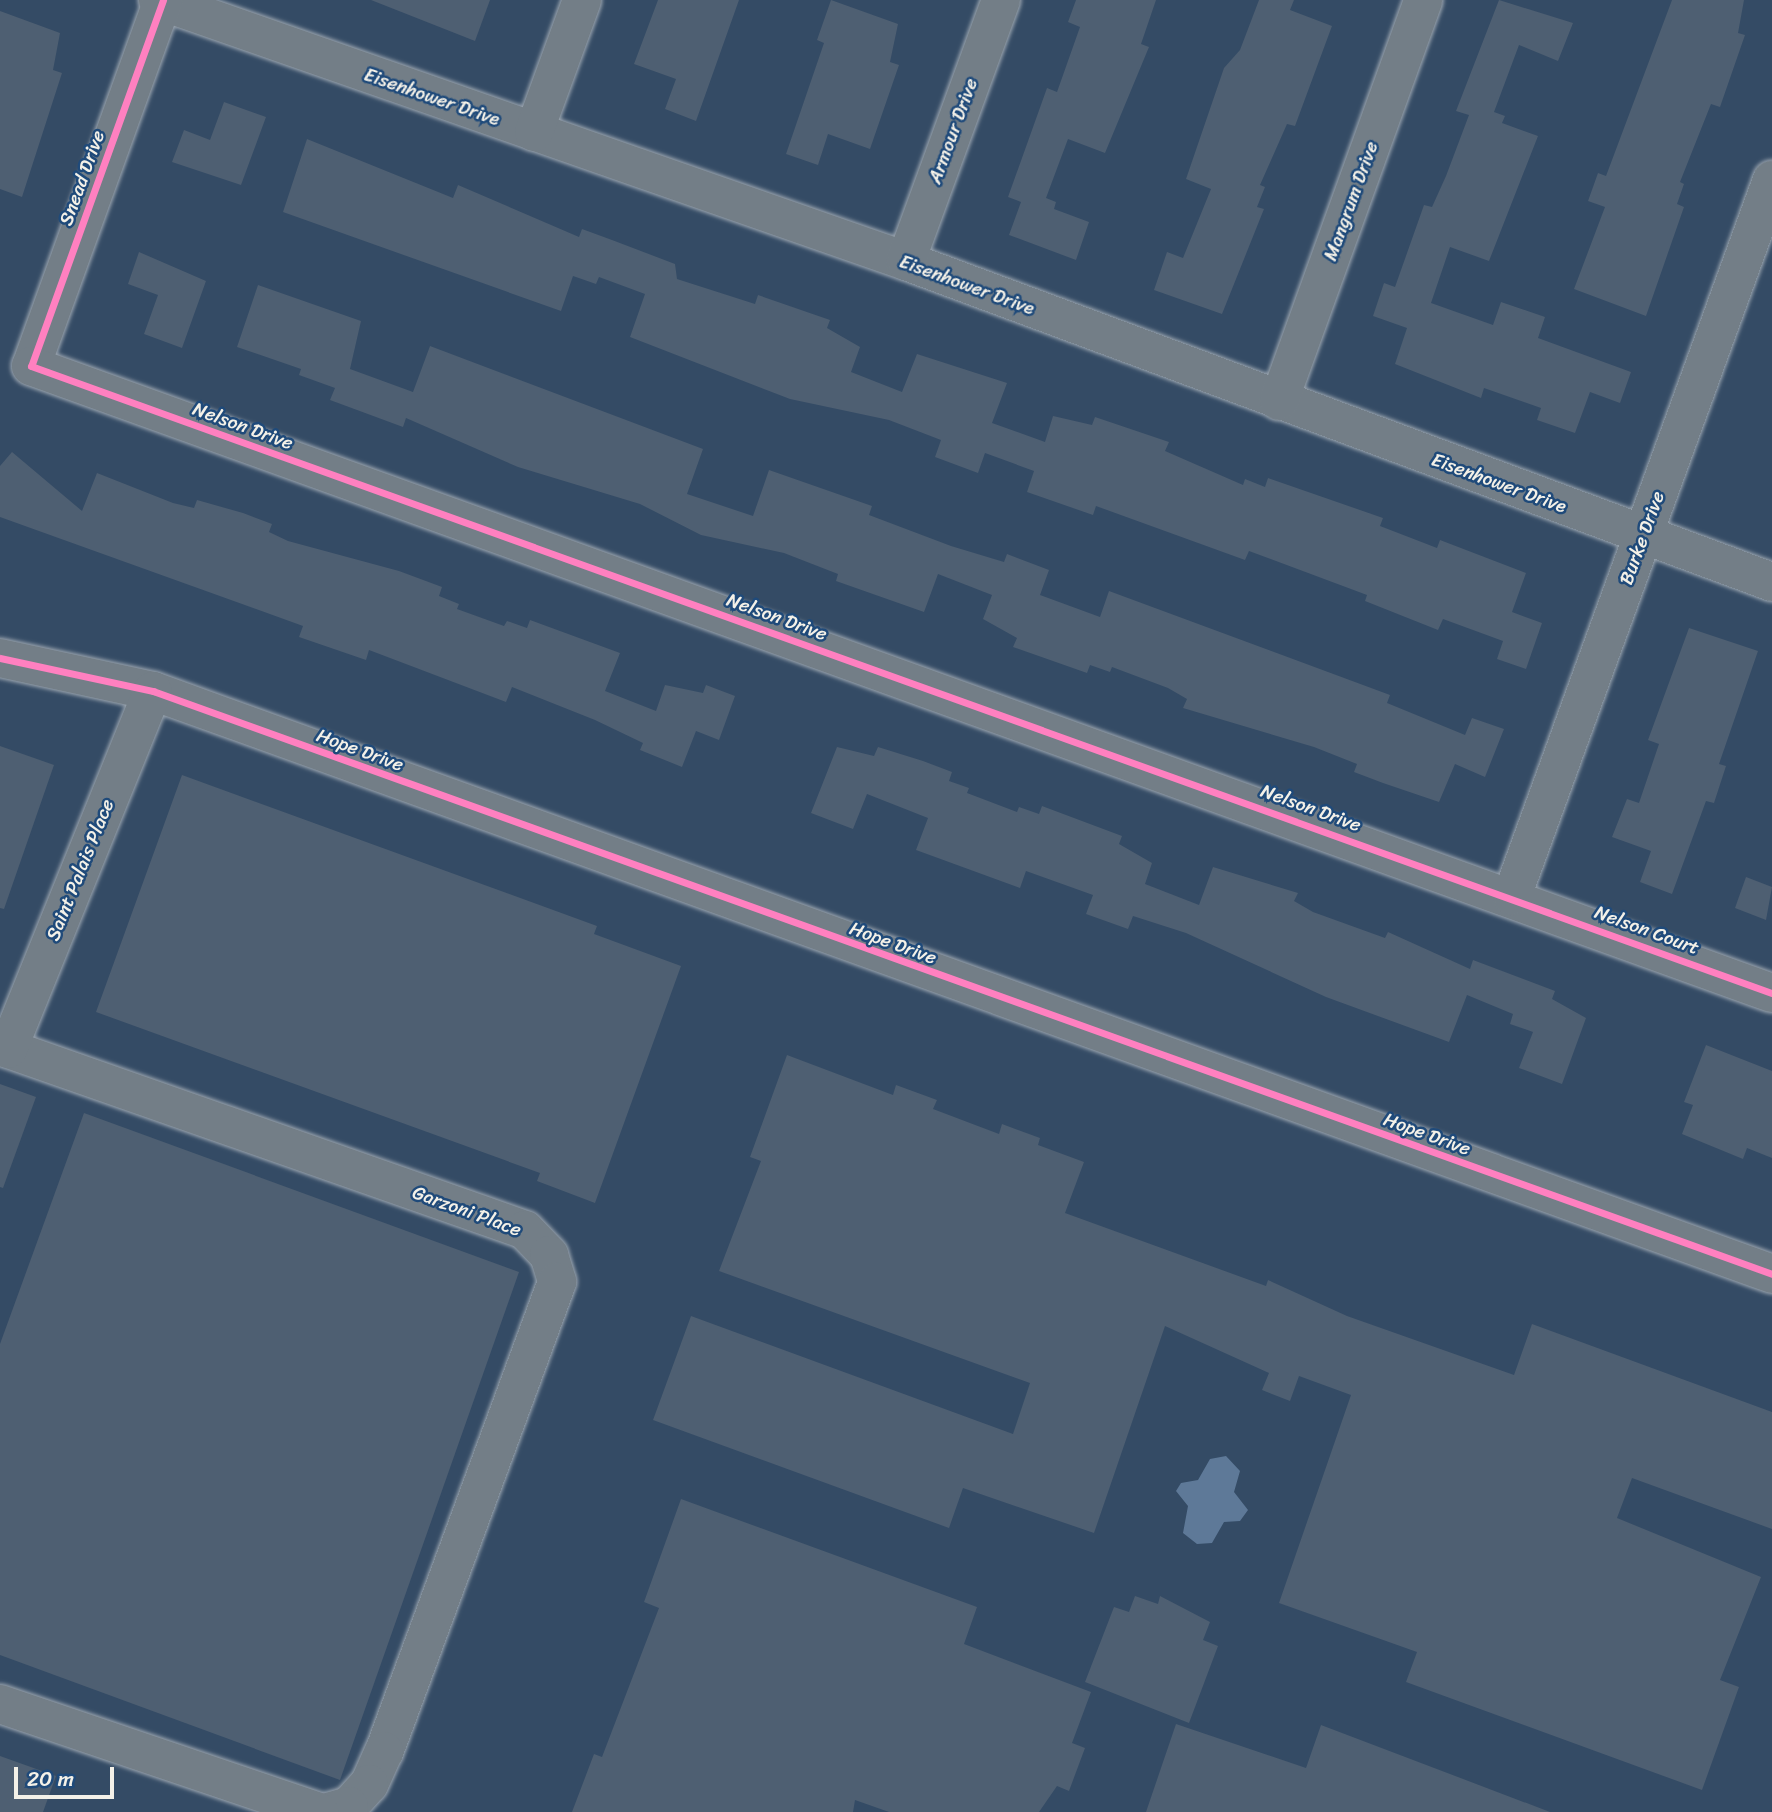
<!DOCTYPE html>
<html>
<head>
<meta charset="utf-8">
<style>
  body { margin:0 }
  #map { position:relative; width:1772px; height:1812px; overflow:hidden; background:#344b65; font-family:Sriracha,sans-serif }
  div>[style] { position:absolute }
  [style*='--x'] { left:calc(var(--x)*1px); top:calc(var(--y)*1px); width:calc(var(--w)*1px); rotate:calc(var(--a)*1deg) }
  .water>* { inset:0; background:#5e7998 }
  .building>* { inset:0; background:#4e5f72 }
  .roads { filter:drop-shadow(0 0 2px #9ba5af) drop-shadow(0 0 2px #9ba5af) }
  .minor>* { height:38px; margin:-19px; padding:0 19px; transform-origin:19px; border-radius:19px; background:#737e87 }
  .cycleway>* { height:7px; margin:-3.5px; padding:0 3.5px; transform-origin:3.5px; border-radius:3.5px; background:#ff80c0 }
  span { translate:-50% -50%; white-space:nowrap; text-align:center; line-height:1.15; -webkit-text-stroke:5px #1f4a7a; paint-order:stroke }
  .street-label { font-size:19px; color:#f4f1e8 }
  .scale { position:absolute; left:14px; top:1767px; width:100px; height:32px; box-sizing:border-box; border:4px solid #f4f1e8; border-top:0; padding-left:9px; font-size:21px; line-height:24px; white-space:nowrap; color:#f4f1e8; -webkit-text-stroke:5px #1f4a7a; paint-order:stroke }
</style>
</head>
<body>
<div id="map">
  <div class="water">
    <div style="clip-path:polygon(1226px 1456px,1240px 1471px,1234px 1492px,1248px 1510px,1240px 1521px,1224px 1522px,1212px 1543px,1197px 1544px,1183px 1533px,1188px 1506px,1176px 1491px,1181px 1483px,1198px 1480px,1210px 1459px)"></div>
  </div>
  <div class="building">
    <div style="clip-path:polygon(371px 0,490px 0,475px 41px)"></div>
    <div style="clip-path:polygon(658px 0,739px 0,696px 121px,665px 109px,676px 79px,634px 64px)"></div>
    <div style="clip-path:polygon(831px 0,898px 24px,890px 62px,899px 65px,870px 149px,828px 134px,818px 165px,786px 154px,824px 43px,817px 40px)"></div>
    <div style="clip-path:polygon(1076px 0,1156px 0,1141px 44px,1149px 47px,1105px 153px,1068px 139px,1046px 198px,1056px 202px,1054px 209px,1089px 222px,1076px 260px,1009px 235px,1021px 202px,1008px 197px,1047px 88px,1057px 92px,1080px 27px,1068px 22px)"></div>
    <div style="clip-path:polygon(1259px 0,1294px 0,1290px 10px,1332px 26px,1295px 126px,1287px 124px,1260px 185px,1265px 187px,1257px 207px,1264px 209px,1222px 314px,1154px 290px,1167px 252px,1183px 258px,1211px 189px,1186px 179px,1224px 68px,1240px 50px)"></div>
    <div style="clip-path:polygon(1499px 0,1573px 23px,1558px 61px,1519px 45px,1494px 112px,1505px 116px,1502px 123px,1538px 136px,1489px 261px,1450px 247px,1431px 303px,1493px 325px,1501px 302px,1545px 317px,1538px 338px,1631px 372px,1620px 403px,1590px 392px,1575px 433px,1537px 420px,1541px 408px,1484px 388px,1481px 398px,1395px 364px,1407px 328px,1373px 316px,1384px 283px,1395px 287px,1424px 205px,1432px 207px,1446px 176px,1469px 115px,1456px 111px)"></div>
    <div style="clip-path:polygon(1672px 0,1744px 0,1738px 33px,1745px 35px,1720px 107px,1711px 104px,1680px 182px,1684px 184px,1677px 204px,1684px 207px,1646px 316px,1574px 289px,1605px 207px,1588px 201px,1598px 173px,1606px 176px)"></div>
    <div style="clip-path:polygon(0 11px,60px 33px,53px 70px,62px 73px,22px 197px,0 189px)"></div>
    <div style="clip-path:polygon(224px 102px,266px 117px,241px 185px,172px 162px,184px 130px,210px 140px)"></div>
    <div style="clip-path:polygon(307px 139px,453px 198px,458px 185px,579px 237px,582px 229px,612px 240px,675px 264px,677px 279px,755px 304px,758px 295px,830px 320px,827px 328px,860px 347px,851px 372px,902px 392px,917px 354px,1007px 383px,992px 423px,1045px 442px,1053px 416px,1092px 425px,1095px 417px,1169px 442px,1165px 451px,1243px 485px,1245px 479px,1265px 487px,1268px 478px,1383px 518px,1380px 526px,1437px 548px,1440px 540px,1526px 573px,1512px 612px,1542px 623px,1526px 669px,1497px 659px,1503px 641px,1443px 619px,1438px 630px,1365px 601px,1367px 595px,1249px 551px,1245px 560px,1096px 506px,1093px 515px,1027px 492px,1034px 471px,985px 453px,978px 473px,935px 457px,941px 440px,889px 420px,790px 399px,630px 337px,645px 294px,599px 277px,596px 284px,573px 276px,561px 311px,283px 212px)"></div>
    <div style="clip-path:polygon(139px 252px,206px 281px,182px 348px,144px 334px,158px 295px,128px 284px)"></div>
    <div style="clip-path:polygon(258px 285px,361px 321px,350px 369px,413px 392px,430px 346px,703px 449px,687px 494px,753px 516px,769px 470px,872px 506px,869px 515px,951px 546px,1004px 562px,1007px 554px,1049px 570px,1040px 595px,1100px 617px,1109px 591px,1390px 695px,1387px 703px,1465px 735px,1472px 718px,1504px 729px,1485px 777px,1455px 764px,1439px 802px,1383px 783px,1354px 772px,1357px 764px,1314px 747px,1183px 708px,1187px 699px,1168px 688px,1112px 667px,1110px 672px,1090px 665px,1087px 673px,1013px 647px,1017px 638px,983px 619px,992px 595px,938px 574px,924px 612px,836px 581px,838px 574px,784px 553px,701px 535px,640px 504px,518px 467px,406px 418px,403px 427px,330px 400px,335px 388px,299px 375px,301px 369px,237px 347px)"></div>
    <div style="clip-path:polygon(12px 452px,82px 511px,97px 473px,173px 503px,194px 508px,197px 500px,243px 513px,272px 524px,269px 532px,288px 541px,399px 571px,442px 587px,439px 596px,459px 604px,457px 609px,504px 626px,507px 621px,527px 628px,530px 620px,620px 653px,605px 691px,656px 711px,665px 685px,703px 693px,706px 685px,735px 696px,719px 740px,696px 731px,682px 767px,640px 750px,643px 743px,595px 720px,512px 687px,506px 702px,369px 650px,366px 660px,299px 637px,303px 626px,0 517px,0 466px)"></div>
    <div style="clip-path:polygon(1689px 628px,1758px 651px,1719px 764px,1726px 766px,1714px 803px,1706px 801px,1672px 894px,1640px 882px,1651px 851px,1612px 837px,1627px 799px,1639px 803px,1659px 744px,1648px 740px)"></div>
    <div style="clip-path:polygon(0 746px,54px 765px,4px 909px,0 908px)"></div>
    <div style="clip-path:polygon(837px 747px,874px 756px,878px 747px,923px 761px,952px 772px,949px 781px,969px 788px,967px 793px,1017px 812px,1019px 807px,1039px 814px,1042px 806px,1122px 836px,1119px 844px,1152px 863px,1145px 884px,1199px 905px,1213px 867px,1298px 893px,1294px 901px,1313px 912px,1385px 938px,1388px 932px,1470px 969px,1473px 960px,1555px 991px,1552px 999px,1586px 1018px,1562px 1084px,1519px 1068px,1533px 1032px,1510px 1024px,1513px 1014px,1467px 995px,1449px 1042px,1326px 997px,1186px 933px,1133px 916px,1128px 929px,1086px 914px,1093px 895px,1026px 871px,1020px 888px,916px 850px,928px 818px,867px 794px,853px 829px,811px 813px)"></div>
    <div style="clip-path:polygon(182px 775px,597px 926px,594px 934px,681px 966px,595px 1203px,537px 1181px,540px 1173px,96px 1012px)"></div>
    <div style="clip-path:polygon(1746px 877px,1772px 887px,1766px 920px,1735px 908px)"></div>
    <div style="clip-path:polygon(1706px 1045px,1772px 1071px,1772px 1158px,1747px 1148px,1743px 1159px,1682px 1134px,1693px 1105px,1684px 1102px)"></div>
    <div style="clip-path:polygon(787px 1055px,893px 1095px,896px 1085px,937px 1100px,933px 1109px,999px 1134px,1002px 1124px,1040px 1138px,1038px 1145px,1084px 1162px,1065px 1213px,1266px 1286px,1268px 1280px,1347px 1316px,1514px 1375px,1532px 1324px,1772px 1412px,1772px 1529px,1632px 1478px,1617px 1518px,1761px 1577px,1720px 1680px,1739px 1687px,1702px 1790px,1406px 1682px,1417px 1652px,1279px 1603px,1351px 1395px,1299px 1376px,1290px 1401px,1262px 1390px,1269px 1373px,1165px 1326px,1094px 1533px,963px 1488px,949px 1528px,653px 1420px,691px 1316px,1013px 1434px,1030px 1383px,719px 1271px,761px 1161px,750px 1157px)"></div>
    <div style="clip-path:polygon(0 1084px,36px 1097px,3px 1188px,0 1187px)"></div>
    <div style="clip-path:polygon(84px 1113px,519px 1272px,340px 1780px,0 1655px,0 1344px)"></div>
    <div style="clip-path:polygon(681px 1499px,977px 1607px,964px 1644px,1091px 1692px,1072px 1743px,1085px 1748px,1069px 1791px,1057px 1786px,1039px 1812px,889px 1812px,855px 1800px,853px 1812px,572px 1812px,594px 1754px,602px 1757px,659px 1608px,644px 1602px)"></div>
    <div style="clip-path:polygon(1135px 1596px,1158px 1604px,1160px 1596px,1210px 1622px,1203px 1640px,1218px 1646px,1189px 1723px,1085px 1682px,1114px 1607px,1129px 1612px)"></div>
    <div style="clip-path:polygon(1176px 1724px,1306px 1768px,1321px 1725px,1550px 1812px,1146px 1812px)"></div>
    <div style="clip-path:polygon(0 1756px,56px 1776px,43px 1812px,0 1812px)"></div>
  </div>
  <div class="roads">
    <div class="minor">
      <div style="--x:158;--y:0;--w:792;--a:19.24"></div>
      <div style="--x:906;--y:261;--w:924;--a:20.34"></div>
      <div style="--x:163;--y:0;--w:389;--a:109.8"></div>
      <div style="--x:31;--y:366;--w:1850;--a:19.81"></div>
      <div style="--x:534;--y:132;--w:140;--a:-70"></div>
      <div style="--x:906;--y:261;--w:278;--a:-70"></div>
      <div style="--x:1279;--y:401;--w:426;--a:-70.2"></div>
      <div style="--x:0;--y:658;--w:157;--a:12.2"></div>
      <div style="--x:153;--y:691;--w:1721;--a:19.8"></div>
      <div style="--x:1512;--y:896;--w:762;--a:-70.04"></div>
      <div style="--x:0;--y:1046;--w:556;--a:19.31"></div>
      <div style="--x:525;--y:1230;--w:35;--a:46"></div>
      <div style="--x:549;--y:1255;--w:28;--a:73"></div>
      <div style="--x:557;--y:1282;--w:500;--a:110.2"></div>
      <div style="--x:384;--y:1751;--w:36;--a:114"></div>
      <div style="--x:369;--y:1784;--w:30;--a:132"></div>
      <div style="--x:349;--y:1806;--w:22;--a:164"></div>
      <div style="--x:8;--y:1049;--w:386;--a:-68"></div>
      <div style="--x:0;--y:1704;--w:337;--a:18.7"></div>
    </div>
  </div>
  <div class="cycleway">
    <div style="--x:163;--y:0;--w:389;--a:109.8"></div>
    <div style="--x:31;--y:366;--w:1850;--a:19.81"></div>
    <div style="--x:0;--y:658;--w:157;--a:12.2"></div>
    <div style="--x:153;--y:691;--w:1721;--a:19.8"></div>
  </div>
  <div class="street-label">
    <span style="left:432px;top:97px;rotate:19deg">Eisenhower Drive</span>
    <span style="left:953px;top:131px;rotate:-70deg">Armour Drive</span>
    <span style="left:82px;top:178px;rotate:-70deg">Snead Drive</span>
    <span style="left:1351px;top:201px;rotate:-70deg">Mangrum Drive</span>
    <span style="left:967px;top:285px;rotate:20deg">Eisenhower Drive</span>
    <span style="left:243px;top:426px;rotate:20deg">Nelson Drive</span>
    <span style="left:1499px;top:483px;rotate:20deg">Eisenhower Drive</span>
    <span style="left:1642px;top:538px;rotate:-70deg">Burke Drive</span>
    <span style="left:777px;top:617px;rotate:20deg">Nelson Drive</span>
    <span style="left:360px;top:750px;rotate:20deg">Hope Drive</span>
    <span style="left:1311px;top:808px;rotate:20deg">Nelson Drive</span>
    <span style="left:80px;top:870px;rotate:-68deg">Saint Palais Place</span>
    <span style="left:1647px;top:930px;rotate:20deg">Nelson Court</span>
    <span style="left:893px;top:943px;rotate:20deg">Hope Drive</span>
    <span style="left:1427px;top:1134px;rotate:20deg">Hope Drive</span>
    <span style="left:467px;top:1211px;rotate:20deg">Garzoni Place</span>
  </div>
  <div class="scale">20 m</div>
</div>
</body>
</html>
